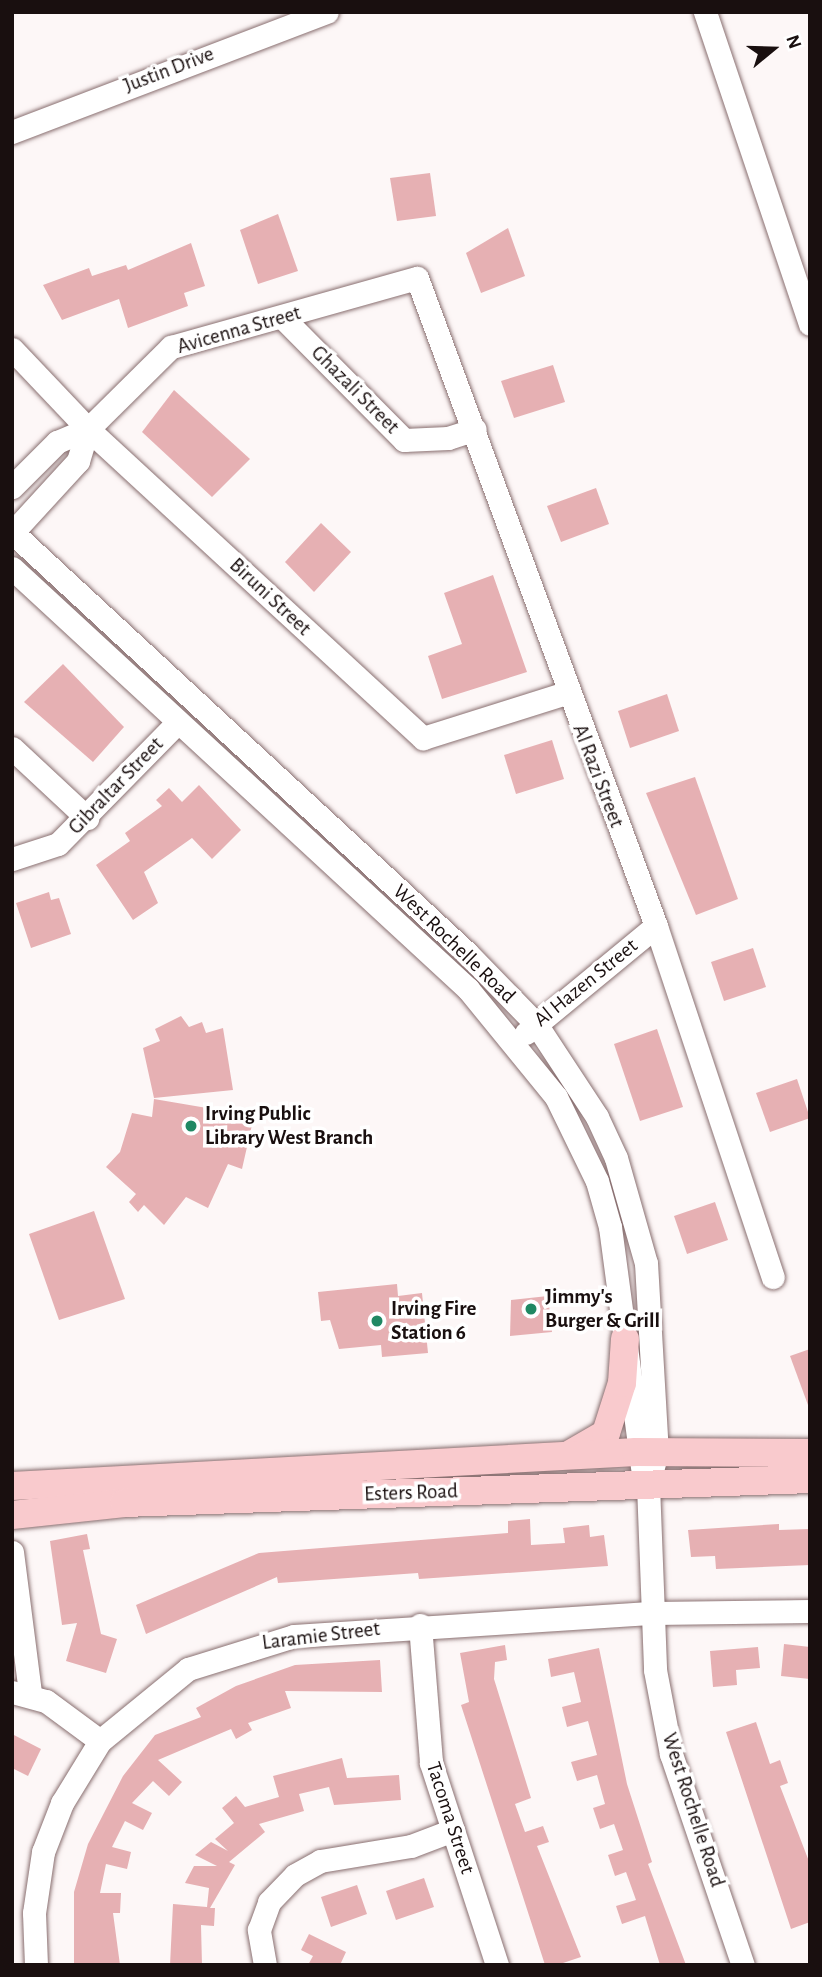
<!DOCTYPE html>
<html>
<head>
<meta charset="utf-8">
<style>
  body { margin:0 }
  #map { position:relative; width:822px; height:1977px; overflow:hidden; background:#fdf7f7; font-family:"Alegreya Sans",sans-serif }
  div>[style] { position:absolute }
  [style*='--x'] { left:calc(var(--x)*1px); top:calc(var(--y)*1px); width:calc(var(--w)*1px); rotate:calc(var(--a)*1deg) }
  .building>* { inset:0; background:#e6b0b3 }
  .roads { filter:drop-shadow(0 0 2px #896f70) drop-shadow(0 0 2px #896f70) }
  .minor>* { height:23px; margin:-11.5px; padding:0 11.5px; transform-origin:11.5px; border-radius:11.5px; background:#fff }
  .major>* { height:28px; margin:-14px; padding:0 14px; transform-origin:14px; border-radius:14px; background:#f9cacd }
  .dots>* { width:19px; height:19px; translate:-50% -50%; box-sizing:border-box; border:4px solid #fff; border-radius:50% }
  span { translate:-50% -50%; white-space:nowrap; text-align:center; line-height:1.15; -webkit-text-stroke:7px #fff; paint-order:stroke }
  .street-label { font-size:21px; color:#190f0f }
  .poi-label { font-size:21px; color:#190f0f; font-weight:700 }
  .left { translate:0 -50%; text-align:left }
  .frame { position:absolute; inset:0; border:14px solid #190f0f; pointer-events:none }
  .north { position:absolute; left:738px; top:14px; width:70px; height:70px; -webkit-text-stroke:5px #fff; paint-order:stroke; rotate:71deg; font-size:19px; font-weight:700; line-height:28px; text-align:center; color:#190f0f }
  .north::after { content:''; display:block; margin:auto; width:24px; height:32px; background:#190f0f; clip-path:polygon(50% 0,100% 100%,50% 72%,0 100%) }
</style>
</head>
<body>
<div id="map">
  <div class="building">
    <div style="clip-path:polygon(430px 173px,436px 216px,397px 221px,390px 178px)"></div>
    <div style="clip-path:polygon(278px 214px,298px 271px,258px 284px,240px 230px)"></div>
    <div style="clip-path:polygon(508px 228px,525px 276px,481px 293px,466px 253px)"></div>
    <div style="clip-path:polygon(191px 243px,205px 286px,184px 293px,188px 306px,128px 328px,119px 299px,62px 320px,43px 285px,89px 268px,92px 276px,126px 265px,128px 270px)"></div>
    <div style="clip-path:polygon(553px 365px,565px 402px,514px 418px,501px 381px)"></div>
    <div style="clip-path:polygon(174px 390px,250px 459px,212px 497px,142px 432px)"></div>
    <div style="clip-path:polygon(596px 488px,609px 524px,561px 542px,547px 506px)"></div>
    <div style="clip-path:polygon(321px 523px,351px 552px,314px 592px,285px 562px)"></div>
    <div style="clip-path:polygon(493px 575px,527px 672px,442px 699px,428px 656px,462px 644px,444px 593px)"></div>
    <div style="clip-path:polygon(63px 664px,124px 727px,93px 762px,24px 702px)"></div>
    <div style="clip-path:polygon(667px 694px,679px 731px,630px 748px,618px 711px)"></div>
    <div style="clip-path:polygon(552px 740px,564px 779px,516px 794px,504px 755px)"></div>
    <div style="clip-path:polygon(695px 777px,738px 899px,696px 915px,646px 793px)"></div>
    <div style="clip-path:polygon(199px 785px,241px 830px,212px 859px,192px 838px,144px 872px,158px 903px,133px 920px,96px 865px,130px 841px,125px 833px,162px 806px,156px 800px,169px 788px,182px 802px)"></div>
    <div style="clip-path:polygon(49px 892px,51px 900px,59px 898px,71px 934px,31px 948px,16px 903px)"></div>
    <div style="clip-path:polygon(753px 948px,766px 987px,724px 1001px,711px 962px)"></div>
    <div style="clip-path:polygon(181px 1016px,189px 1027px,202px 1022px,206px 1033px,223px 1028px,233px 1090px,154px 1098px,143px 1048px,160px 1041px,155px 1029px)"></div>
    <div style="clip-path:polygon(657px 1029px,683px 1107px,640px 1121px,614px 1044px)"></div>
    <div style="clip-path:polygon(797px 1079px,810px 1118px,770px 1132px,756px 1093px)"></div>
    <div style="clip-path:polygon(154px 1099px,254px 1116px,242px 1169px,228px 1164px,208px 1208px,186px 1197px,164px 1225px,144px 1205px,138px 1212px,129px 1202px,136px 1194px,106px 1167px,120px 1152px,132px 1113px,152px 1117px)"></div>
    <div style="clip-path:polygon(715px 1202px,728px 1240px,687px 1254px,674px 1216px)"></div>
    <div style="clip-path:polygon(94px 1211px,125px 1299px,59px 1320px,29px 1234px)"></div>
    <div style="clip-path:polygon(397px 1284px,398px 1296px,422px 1293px,428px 1353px,382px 1357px,381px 1345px,339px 1349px,330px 1320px,321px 1321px,318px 1292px)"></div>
    <div style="clip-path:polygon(548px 1296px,552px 1332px,510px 1336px,511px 1300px)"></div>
    <div style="clip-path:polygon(810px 1349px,810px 1405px,808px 1405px,790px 1356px)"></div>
    <div style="clip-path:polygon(530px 1519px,531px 1545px,565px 1543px,563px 1528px,589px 1525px,590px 1537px,604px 1535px,608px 1566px,419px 1579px,418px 1573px,278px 1583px,277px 1577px,146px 1634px,136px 1605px,259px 1553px,508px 1533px,508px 1521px)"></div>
    <div style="clip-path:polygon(779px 1524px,779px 1530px,810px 1529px,810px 1565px,716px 1569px,715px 1556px,691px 1557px,688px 1530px)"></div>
    <div style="clip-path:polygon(87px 1534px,90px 1549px,83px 1550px,101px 1634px,117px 1639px,106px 1673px,66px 1661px,77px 1623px,62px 1625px,50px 1541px)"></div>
    <div style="clip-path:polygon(784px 1644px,810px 1647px,810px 1679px,781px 1676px)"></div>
    <div style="clip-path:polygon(505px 1645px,507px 1660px,495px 1662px,494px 1679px,531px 1798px,515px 1804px,525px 1832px,543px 1826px,549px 1842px,537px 1846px,581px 1957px,557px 1965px,545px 1965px,461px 1705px,469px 1702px,460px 1653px)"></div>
    <div style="clip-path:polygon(758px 1647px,760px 1668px,736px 1670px,737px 1685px,713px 1687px,710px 1651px)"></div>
    <div style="clip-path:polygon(599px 1648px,627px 1784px,652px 1862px,648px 1864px,686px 1965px,660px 1965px,645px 1916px,622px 1924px,616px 1906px,636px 1900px,626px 1872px,615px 1876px,608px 1855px,623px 1850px,614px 1824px,600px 1829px,593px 1808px,605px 1804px,597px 1775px,577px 1781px,571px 1762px,597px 1755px,588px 1721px,567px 1727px,562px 1707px,581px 1702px,574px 1672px,551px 1677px,548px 1659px)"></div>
    <div style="clip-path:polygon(380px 1660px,382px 1692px,285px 1691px,291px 1708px,248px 1723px,252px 1730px,236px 1739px,231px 1729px,158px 1760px,182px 1782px,169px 1796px,153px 1781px,132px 1803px,152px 1813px,143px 1830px,125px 1821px,112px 1847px,131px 1852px,127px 1869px,106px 1864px,100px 1893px,121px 1893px,120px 1913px,113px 1913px,120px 1965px,74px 1965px,74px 1892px,88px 1844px,123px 1776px,155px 1735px,201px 1717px,196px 1708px,236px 1686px,295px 1665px)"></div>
    <div style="clip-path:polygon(756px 1722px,770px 1764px,780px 1760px,788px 1783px,780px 1786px,810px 1864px,810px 1922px,791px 1929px,726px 1732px)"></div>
    <div style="clip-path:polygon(12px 1734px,41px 1749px,28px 1776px,12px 1768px)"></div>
    <div style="clip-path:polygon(342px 1758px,347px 1778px,399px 1775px,401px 1800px,334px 1805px,329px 1787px,299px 1794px,304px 1811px,259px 1824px,265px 1832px,229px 1862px,235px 1865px,210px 1908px,215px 1908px,214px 1926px,201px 1925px,202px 1965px,170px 1965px,173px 1904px,207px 1907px,209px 1888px,185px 1883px,194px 1866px,217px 1866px,195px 1855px,211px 1842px,228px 1851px,215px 1839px,234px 1823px,222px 1808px,236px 1796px,245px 1807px,279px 1797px,273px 1776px)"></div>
    <div style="clip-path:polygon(424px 1878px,434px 1907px,396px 1920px,386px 1891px)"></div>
    <div style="clip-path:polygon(357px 1885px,367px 1914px,331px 1927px,321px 1897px)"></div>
    <div style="clip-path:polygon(309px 1934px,346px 1952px,340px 1965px,308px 1965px,313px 1956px,301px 1950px)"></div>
  </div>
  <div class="roads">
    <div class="minor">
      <div style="--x:705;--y:12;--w:329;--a:71.4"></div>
      <div style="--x:12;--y:132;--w:337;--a:-20.9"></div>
      <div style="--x:283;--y:318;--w:172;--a:45.2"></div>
      <div style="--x:404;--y:440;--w:44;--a:-2.6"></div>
      <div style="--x:448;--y:438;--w:28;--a:-18"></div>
      <div style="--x:12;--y:349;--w:110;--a:46.5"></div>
      <div style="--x:88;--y:429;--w:456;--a:42.7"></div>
      <div style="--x:423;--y:738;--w:150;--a:-17.5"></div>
      <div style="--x:12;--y:487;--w:64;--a:-45"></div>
      <div style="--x:57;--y:442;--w:34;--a:-23"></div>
      <div style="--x:88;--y:429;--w:117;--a:-44.7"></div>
      <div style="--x:171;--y:347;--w:255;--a:-15.7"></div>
      <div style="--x:417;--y:278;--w:691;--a:69.75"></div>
      <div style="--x:656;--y:926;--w:370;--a:71.6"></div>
      <div style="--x:12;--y:532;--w:620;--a:42.78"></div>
      <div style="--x:467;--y:953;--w:99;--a:45.8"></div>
      <div style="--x:536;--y:1024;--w:111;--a:56.7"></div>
      <div style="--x:597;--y:1117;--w:45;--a:65.1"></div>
      <div style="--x:616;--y:1158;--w:109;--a:74.1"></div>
      <div style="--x:646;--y:1263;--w:189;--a:86.7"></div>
      <div style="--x:657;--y:1452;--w:34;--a:105"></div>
      <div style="--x:648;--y:1485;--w:185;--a:87.8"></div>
      <div style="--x:655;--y:1670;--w:86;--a:79.2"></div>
      <div style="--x:671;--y:1754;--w:223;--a:71.2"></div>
      <div style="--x:12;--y:533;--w:98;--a:-47.5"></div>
      <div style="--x:78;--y:461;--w:34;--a:-73"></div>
      <div style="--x:12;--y:568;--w:621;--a:42.71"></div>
      <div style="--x:468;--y:989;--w:139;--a:50.8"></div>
      <div style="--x:556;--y:1097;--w:93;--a:64"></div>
      <div style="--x:597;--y:1181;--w:48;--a:74.2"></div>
      <div style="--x:610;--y:1227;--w:243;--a:82.4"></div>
      <div style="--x:12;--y:748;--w:103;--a:43"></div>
      <div style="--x:12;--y:859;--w:48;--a:-18.1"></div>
      <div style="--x:58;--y:844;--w:170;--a:-45.5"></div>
      <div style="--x:526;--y:1033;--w:168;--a:-39.5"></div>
      <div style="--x:12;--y:1552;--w:142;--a:82.7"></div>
      <div style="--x:420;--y:1625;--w:138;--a:85.4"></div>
      <div style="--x:431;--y:1763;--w:213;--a:71.9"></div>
      <div style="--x:12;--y:1692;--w:35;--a:15"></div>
      <div style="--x:46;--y:1701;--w:67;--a:36.5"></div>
      <div style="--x:36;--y:1965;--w:52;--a:-92.2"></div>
      <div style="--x:34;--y:1913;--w:62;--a:-81.6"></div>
      <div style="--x:43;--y:1852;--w:53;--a:-68.8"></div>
      <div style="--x:62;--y:1803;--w:73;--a:-58.5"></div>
      <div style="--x:100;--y:1741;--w:114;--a:-39.3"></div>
      <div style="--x:188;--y:1669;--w:111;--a:-17.3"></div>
      <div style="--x:294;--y:1636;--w:360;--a:-3.7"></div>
      <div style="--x:653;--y:1613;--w:157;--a:-0.7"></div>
      <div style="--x:265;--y:1965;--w:36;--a:-100"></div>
      <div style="--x:259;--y:1930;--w:30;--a:-70"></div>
      <div style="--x:269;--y:1902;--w:37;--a:-46"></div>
      <div style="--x:295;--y:1875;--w:29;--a:-29"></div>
      <div style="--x:320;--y:1861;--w:92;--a:-9.4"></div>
      <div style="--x:411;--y:1846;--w:45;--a:-20.9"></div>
    </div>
    <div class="major">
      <div style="--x:572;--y:1453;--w:39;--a:-30"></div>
      <div style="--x:606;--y:1433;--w:52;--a:-72.3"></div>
      <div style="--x:622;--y:1383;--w:44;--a:-86.1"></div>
      <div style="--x:12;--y:1486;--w:625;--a:-3.12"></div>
      <div style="--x:636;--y:1452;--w:174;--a:0.3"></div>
      <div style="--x:12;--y:1515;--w:113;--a:-6.1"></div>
      <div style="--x:124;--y:1503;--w:686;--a:-2"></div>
    </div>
  </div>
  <div class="dots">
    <div style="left:191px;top:1126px;background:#208863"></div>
    <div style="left:531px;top:1309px;background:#208863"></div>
    <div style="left:377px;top:1321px;background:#208863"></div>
  </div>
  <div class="street-label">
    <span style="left:169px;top:70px;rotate:-21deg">Justin Drive</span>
    <span style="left:239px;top:330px;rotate:-16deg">Avicenna Street</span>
    <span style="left:355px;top:390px;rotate:45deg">Ghazali Street</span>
    <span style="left:270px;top:597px;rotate:43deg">Biruni Street</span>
    <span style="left:598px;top:776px;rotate:69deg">Al Razi Street</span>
    <span style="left:116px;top:786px;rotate:-46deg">Gibraltar Street</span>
    <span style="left:454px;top:944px;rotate:44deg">West Rochelle Road</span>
    <span style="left:586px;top:983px;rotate:-39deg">Al Hazen Street</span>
    <span style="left:411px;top:1493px;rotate:-2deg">Esters Road</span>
    <span style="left:321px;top:1636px;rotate:-7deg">Laramie Street</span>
    <span style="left:693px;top:1810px;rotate:72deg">West Rochelle Road</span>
    <span style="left:450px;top:1818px;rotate:72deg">Tacoma Street</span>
  </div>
  <div class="poi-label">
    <span class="left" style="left:205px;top:1126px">Irving Public<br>Library West Branch</span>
    <span class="left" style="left:545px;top:1309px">Jimmy's<br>Burger &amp; Grill</span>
    <span class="left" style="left:391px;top:1321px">Irving Fire<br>Station 6</span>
  </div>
  <div class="frame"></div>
  <div class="north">N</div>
</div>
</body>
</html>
